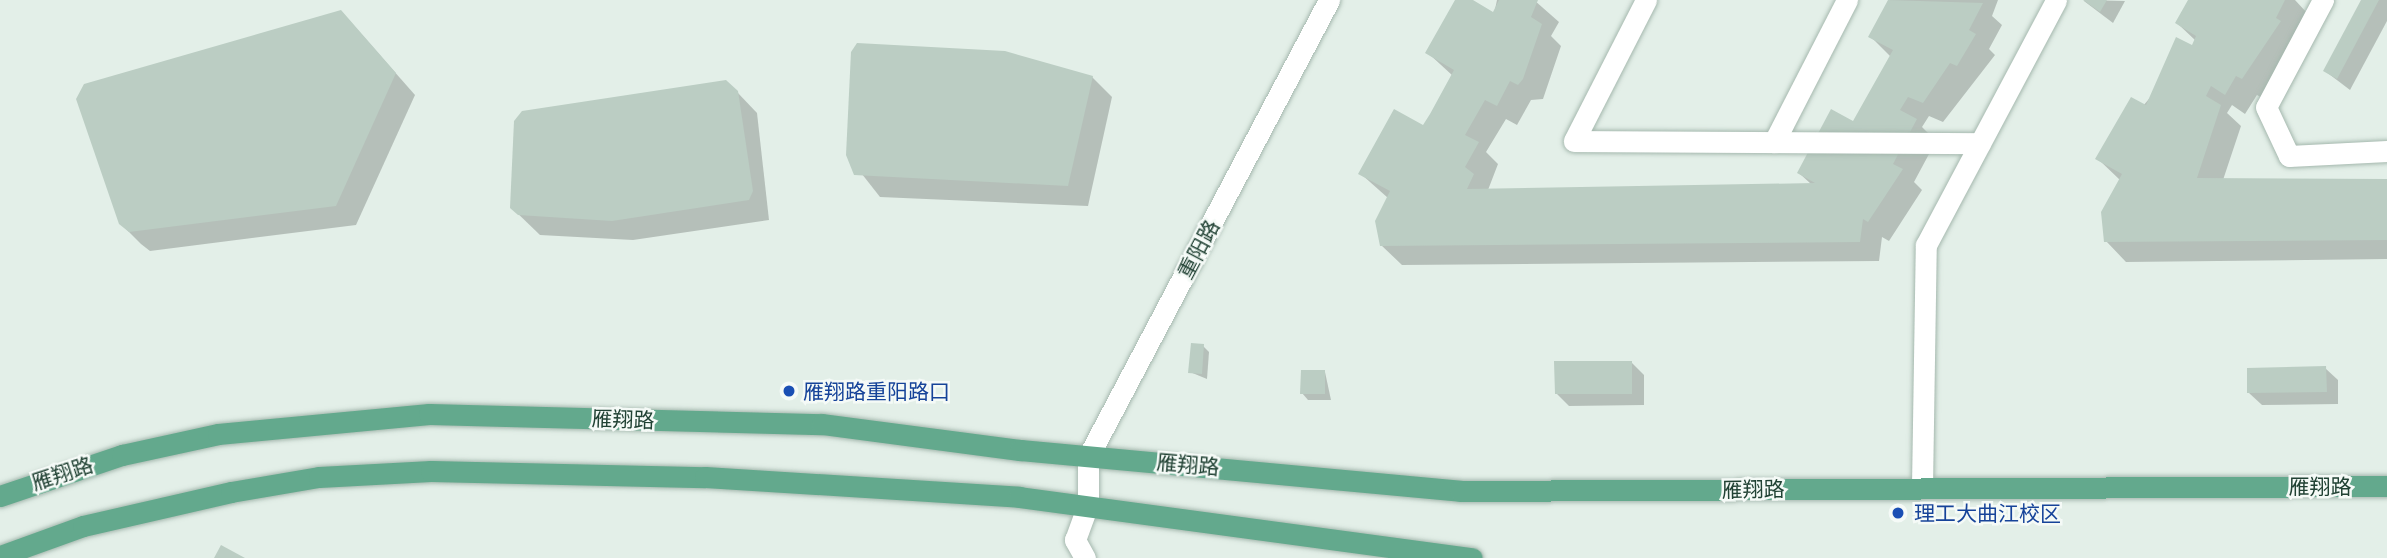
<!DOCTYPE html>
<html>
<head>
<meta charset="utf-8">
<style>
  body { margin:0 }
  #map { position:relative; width:2387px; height:558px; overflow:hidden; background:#e3efe8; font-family:"Asap Condensed","Noto Sans SC",sans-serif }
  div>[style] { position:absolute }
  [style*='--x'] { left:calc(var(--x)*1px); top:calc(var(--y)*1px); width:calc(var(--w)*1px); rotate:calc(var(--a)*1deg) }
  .shadow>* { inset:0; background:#0003 }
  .building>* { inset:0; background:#bbcdc3 }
  .roads { filter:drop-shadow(0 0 2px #a5b8ae) drop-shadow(0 0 2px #a5b8ae) }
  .minor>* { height:21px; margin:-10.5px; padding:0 10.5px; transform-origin:10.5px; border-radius:10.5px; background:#fff }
  .major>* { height:21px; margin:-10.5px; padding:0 10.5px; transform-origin:10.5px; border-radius:10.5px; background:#63a98d }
  .dots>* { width:19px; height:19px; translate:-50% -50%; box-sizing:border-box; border:4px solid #f5faf7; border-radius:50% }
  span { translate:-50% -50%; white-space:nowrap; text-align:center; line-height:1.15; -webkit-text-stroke:5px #f5faf7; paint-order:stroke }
  .street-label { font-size:21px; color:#214234 }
  .transit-label { font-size:21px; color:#164399 }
  .left { translate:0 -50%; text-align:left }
</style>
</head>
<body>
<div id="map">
  <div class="shadow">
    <div style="clip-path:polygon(1457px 0,1494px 14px,1497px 0,1534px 0,1559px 22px,1551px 36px,1561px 46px,1543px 99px,1531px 100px,1517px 125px,1506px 119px,1486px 152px,1498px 164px,1488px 190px,1811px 184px,1799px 173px,1854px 123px,1891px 57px,1870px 36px,1890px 0,1998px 0,1992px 16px,2002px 25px,1989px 49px,1995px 55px,1943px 122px,1929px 116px,1922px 127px,1936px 141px,1914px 182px,1922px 190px,1889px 241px,1882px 237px,1879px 261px,1402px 265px,1381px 245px,1388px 198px,1361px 174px,1424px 127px,1453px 76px,1428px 53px)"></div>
    <div style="clip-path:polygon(2190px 0,2295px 0,2308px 14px,2262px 98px,2257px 95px,2245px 114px,2232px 105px,2227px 113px,2241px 126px,2223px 180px,2387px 181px,2387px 259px,2126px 262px,2106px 241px,2120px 180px,2098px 159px,2193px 47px,2196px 41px,2177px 23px)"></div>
    <div style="clip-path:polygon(2364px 0,2387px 0,2387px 21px,2350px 90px,2325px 71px)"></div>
    <div style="clip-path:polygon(2084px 1px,2085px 0,2125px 1px,2113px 23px)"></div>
    <div style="clip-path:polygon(341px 11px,415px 95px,356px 225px,150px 251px,141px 244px,120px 223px)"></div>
    <div style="clip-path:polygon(1092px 77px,1112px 97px,1088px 206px,880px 197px,847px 155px)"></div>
    <div style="clip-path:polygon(737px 92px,757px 113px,769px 220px,633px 240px,540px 235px,512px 208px)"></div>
    <div style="clip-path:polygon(1203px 346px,1209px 352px,1207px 379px,1190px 372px)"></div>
    <div style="clip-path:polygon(1631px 362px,1644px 375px,1644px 405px,1569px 406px,1556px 393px)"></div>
    <div style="clip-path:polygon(2325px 368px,2338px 380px,2338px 404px,2262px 405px,2249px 393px)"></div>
    <div style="clip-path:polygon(1325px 372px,1331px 400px,1308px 400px,1302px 393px)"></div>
  </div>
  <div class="building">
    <div style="clip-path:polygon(1455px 0,1473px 0,1493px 12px,1499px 0,1538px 0,1531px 17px,1542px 24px,1523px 79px,1518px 85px,1510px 81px,1497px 106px,1485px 100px,1465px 135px,1479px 142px,1465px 167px,1474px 174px,1467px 189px,1815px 183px,1797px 173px,1831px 109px,1853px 121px,1893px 50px,1868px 37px,1888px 0,1983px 3px,1969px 30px,1976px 34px,1957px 66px,1950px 63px,1923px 103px,1908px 97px,1900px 110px,1917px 119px,1893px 164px,1903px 169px,1868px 222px,1863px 219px,1860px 242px,1380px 246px,1375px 221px,1390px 191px,1358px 174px,1394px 109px,1423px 125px,1430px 114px,1454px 70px,1425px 53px)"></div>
    <div style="clip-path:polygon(2083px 0,2107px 0,2100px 12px)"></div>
    <div style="clip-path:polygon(2188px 0,2285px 0,2276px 18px,2281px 21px,2242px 79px,2236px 76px,2225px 95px,2211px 86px,2206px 96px,2221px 105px,2197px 178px,2387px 179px,2387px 240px,2104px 242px,2101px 212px,2122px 174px,2095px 159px,2131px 97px,2146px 105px,2176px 37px,2192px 45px,2196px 36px,2175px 23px)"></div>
    <div style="clip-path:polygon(2361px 0,2379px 0,2337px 79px,2323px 71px)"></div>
    <div style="clip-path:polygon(341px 10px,396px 73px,336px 206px,129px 232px,119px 224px,76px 99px,84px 84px)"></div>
    <div style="clip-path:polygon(857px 43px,1005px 51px,1093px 76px,1068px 186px,854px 175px,846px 155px,851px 52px)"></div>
    <div style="clip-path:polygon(726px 80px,738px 91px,753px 191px,749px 200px,612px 221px,518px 215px,510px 208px,514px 121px,522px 111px)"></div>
    <div style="clip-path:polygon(1191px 343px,1204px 344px,1202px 374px,1188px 373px)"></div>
    <div style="clip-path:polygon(1554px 361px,1632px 361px,1632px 394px,1555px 394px)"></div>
    <div style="clip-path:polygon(2326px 366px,2327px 392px,2247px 393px,2247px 368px)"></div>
    <div style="clip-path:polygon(1301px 370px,1325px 370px,1325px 394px,1300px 394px)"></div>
    <div style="clip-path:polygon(221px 545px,245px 558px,214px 558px)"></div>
  </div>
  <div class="roads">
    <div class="minor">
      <div style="--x:1646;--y:0;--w:158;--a:117.1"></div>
      <div style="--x:1574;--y:141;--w:406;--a:0.3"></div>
      <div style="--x:2323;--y:0;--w:121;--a:118"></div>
      <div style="--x:2266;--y:107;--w:54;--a:64.9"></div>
      <div style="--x:2289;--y:156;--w:98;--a:-2.9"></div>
      <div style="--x:1774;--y:142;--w:160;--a:-62.8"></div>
      <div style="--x:1922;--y:487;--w:242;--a:-89.1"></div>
      <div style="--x:1926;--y:245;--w:277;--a:-62"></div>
      <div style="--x:1085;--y:558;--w:21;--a:-119"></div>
      <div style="--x:1075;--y:540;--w:38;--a:-70"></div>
      <div style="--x:1088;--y:504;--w:47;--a:-90"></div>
      <div style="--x:1088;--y:457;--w:517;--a:-62.19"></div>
    </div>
    <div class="major">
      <div style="--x:0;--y:496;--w:129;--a:-18.6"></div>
      <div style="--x:122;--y:455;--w:98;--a:-12.3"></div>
      <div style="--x:218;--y:434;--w:212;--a:-5.4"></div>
      <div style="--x:429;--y:414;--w:393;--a:1.5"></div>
      <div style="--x:822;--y:424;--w:200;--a:7.5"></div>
      <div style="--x:1020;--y:450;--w:442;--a:5.3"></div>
      <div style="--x:1460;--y:491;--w:927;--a:-0.31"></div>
      <div style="--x:0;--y:556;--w:88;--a:-19.9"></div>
      <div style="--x:83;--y:526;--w:152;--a:-12.9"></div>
      <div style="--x:231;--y:492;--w:89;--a:-9.7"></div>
      <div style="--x:319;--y:477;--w:112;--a:-3.1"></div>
      <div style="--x:431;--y:471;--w:274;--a:1.3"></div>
      <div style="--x:705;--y:477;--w:315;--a:3.6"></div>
      <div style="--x:1019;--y:497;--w:457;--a:7.7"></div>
    </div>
  </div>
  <div class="dots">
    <div style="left:789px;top:391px;background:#1a4fb4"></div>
    <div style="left:1898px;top:513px;background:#1a4fb4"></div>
  </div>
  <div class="street-label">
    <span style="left:1198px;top:249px;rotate:-62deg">重阳路</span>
    <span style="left:623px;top:419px;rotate:2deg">雁翔路</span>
    <span style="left:1188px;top:464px;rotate:5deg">雁翔路</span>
    <span style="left:62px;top:473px;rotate:-18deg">雁翔路</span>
    <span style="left:2320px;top:486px">雁翔路</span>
    <span style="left:1753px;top:489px;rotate:-1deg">雁翔路</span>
  </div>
  <div class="transit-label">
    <span class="left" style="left:803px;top:391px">雁翔路重阳路口</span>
    <span class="left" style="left:1914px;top:513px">理工大曲江校区</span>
  </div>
</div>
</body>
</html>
